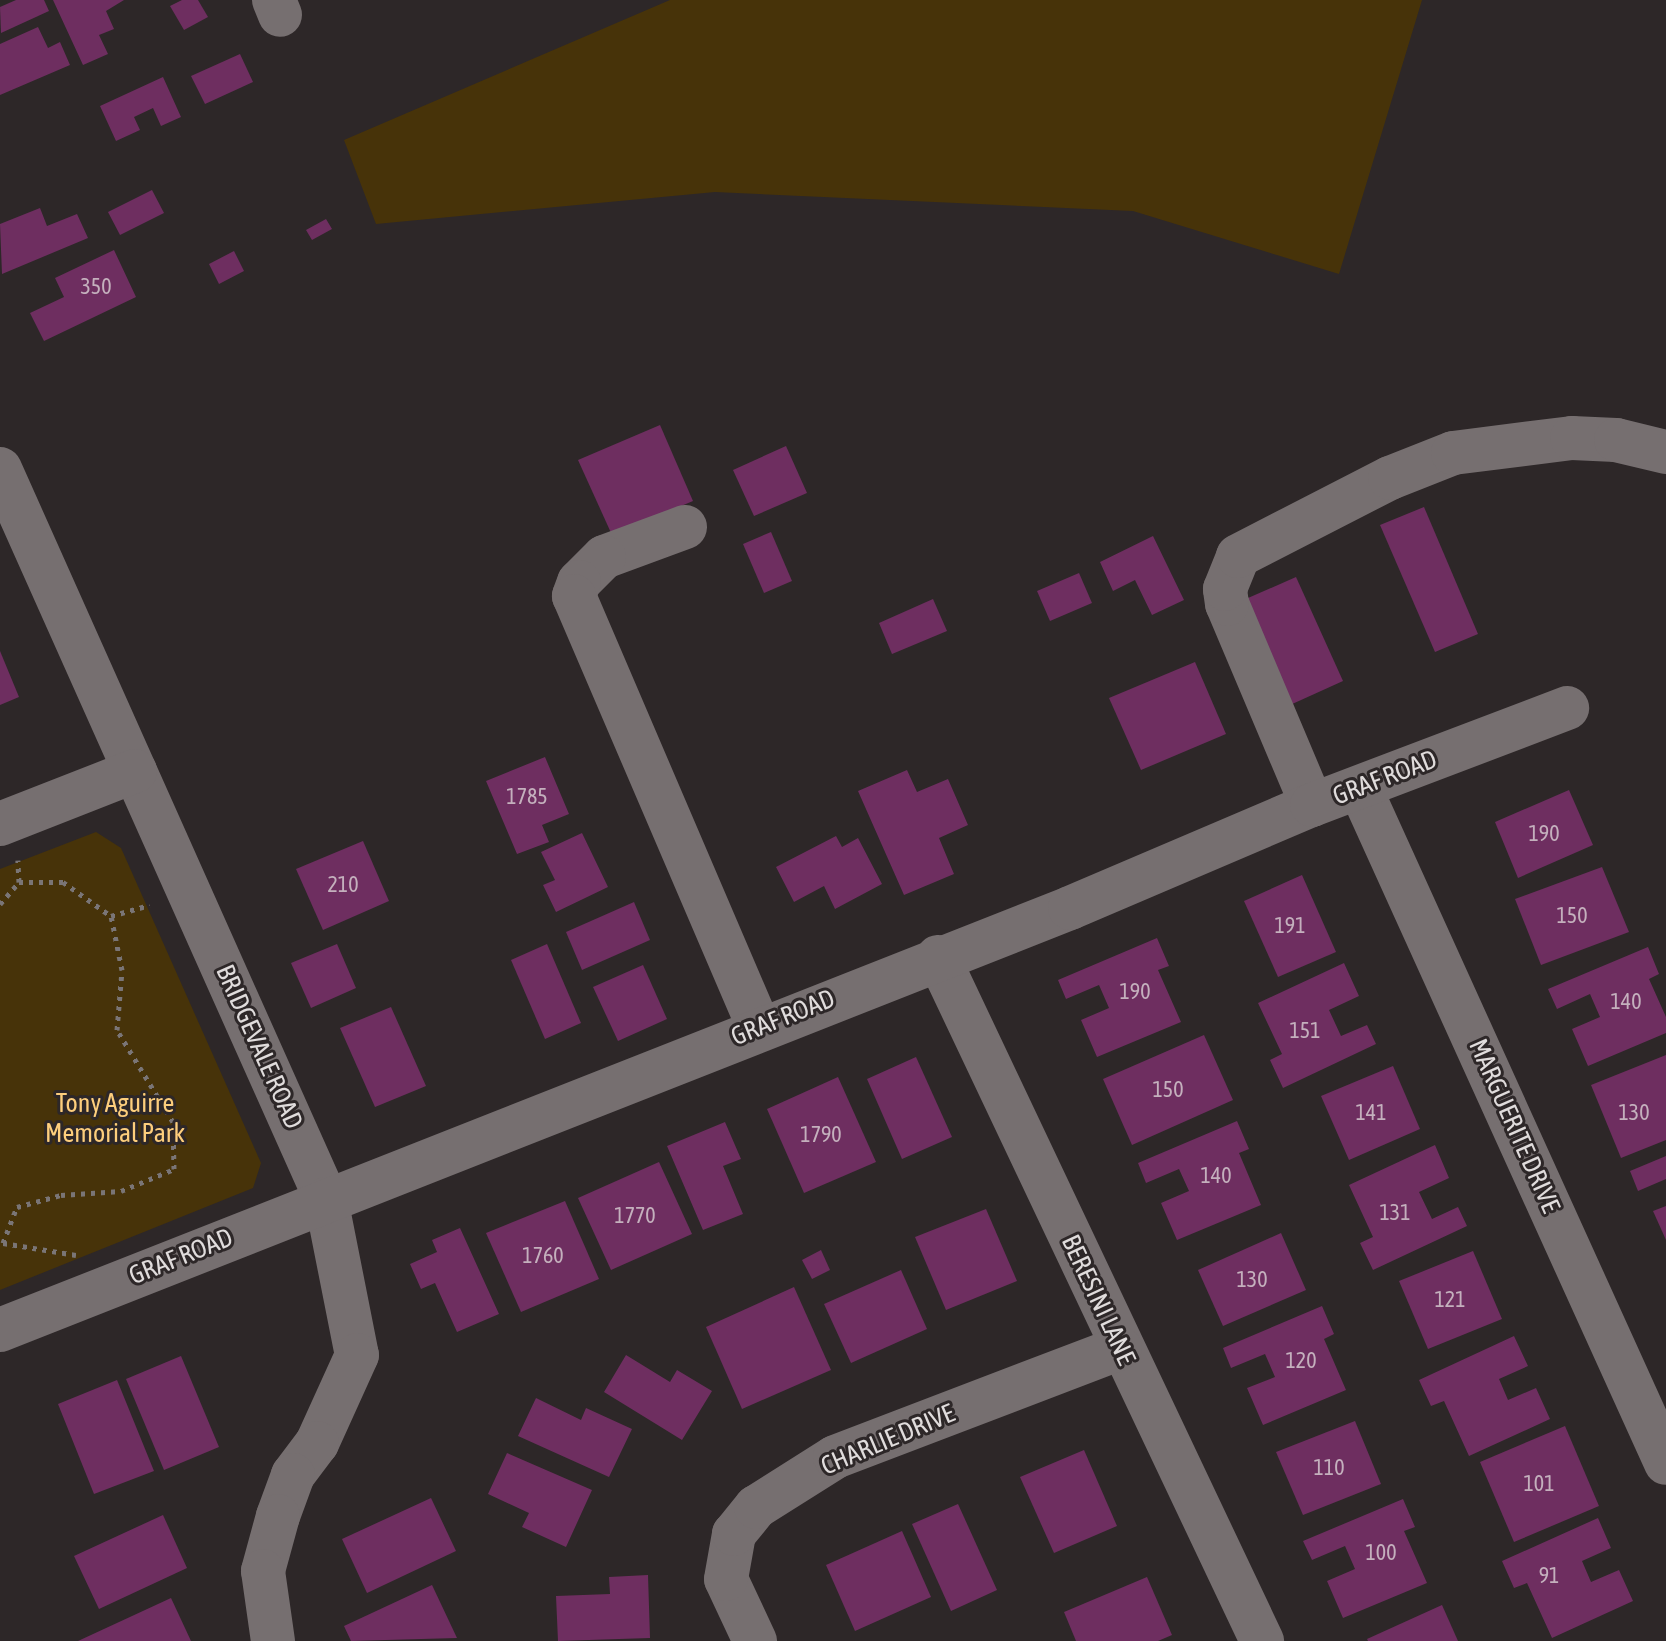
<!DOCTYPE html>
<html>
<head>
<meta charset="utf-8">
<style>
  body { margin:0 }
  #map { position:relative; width:1666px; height:1641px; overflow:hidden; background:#2d2728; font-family:"Asap Condensed",sans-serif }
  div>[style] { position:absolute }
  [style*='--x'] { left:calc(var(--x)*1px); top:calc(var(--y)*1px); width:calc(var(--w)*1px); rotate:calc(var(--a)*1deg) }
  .green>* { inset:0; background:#473309 }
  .building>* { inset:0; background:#6e2e60 }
  .path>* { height:5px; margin-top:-2.5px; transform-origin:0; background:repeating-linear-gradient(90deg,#7a7576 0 4px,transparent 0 10px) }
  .minor>* { height:44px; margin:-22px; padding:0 22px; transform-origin:22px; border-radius:22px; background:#766f70 }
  span { translate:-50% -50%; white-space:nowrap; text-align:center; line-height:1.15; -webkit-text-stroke:6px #2d2728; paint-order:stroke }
  .number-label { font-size:22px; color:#c4b0bd }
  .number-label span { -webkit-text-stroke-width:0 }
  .street-label { font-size:26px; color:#e0dcdc }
  .park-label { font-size:26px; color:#fdce7c }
</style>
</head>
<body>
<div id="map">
  <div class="green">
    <div style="clip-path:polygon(670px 0,1422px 0,1339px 274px,1133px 211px,715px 192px,376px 224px,344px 140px)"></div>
    <div style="clip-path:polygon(96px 832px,121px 848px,261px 1163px,253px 1188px,0 1290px,0 869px)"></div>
  </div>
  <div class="building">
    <div style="clip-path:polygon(16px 0,44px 0,49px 11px,1px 33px,0 7px)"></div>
    <div style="clip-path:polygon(53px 0,124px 0,106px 11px,114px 29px,99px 35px,108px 54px,83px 65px)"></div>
    <div style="clip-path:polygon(182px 0,198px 0,208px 17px,184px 30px,170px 6px)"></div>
    <div style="clip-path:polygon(38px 27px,48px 48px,60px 42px,70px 65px,0 95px,0 44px)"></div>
    <div style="clip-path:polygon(240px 54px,253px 82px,205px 104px,191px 76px)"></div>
    <div style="clip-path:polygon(163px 77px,181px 117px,161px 126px,153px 108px,134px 117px,140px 130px,116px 141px,100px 106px)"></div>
    <div style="clip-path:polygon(152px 190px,164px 213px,120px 235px,108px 212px)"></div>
    <div style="clip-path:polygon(40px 208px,47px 226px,77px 214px,88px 238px,2px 274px,0 224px)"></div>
    <div style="clip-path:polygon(326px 219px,332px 229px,312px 240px,306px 230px)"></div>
    <div style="clip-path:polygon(114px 250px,136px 297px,44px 341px,30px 313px,64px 297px,55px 278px)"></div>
    <div style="clip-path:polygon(234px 251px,244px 271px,219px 284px,209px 264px)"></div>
    <div style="clip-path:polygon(660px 425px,693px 501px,612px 535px,578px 460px)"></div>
    <div style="clip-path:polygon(786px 446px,807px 493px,754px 516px,733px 470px)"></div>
    <div style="clip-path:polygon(1424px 507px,1478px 634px,1435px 652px,1380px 525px)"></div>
    <div style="clip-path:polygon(771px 532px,792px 581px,764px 593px,743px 544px)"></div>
    <div style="clip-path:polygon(1153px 536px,1184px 600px,1152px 615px,1135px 580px,1113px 591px,1100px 562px)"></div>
    <div style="clip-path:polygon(1079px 573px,1092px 603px,1050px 621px,1037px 591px)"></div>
    <div style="clip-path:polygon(1296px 577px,1343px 681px,1279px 710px,1232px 605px)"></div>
    <div style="clip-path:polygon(933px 599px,947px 631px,892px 654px,879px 623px)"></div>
    <div style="clip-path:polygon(0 651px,19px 697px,0 705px)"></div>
    <div style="clip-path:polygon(1195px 662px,1226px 734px,1141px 770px,1109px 698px)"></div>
    <div style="clip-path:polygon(545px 757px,569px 814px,542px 825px,549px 842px,517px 854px,486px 781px)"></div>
    <div style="clip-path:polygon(907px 770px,917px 792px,948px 779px,968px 825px,939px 838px,954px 874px,904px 895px,858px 791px)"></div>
    <div style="clip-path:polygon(1569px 790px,1593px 845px,1518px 878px,1495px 822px)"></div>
    <div style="clip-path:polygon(582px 833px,608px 887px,556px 912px,543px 885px,555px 880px,541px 852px)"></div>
    <div style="clip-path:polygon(836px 836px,842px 847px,858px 838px,882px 884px,835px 909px,824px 886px,794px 902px,776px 867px)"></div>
    <div style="clip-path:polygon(363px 841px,389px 901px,323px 930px,296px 869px)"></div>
    <div style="clip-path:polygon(1602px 867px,1629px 932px,1541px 965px,1515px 899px)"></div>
    <div style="clip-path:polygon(1302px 875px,1336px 952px,1278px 977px,1244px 901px)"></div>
    <div style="clip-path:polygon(634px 902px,650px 940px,582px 970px,566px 932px)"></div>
    <div style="clip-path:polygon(1157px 938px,1169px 966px,1158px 970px,1181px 1022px,1097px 1057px,1081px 1020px,1109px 1008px,1099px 985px,1066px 999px,1058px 980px)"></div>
    <div style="clip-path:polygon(337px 944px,356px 988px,311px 1008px,291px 963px)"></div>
    <div style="clip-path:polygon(547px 944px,581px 1023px,545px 1039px,511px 960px)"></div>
    <div style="clip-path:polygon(1648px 947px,1659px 974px,1649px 979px,1666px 1017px,1666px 1033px,1588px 1066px,1572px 1029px,1600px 1017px,1590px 994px,1557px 1009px,1548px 989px)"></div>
    <div style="clip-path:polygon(1344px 963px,1359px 996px,1329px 1010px,1341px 1036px,1367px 1025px,1376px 1044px,1283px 1088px,1270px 1060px,1282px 1054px,1258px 1003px)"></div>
    <div style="clip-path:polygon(643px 965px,667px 1019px,618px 1041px,593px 987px)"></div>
    <div style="clip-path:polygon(391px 1007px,426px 1086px,375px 1107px,340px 1028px)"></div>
    <div style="clip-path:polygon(1204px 1035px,1233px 1100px,1132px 1145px,1103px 1079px)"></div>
    <div style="clip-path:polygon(1666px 1055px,1666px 1140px,1621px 1158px,1591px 1085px)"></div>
    <div style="clip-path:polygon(916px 1057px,952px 1137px,902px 1159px,867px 1079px)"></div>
    <div style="clip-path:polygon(1393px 1066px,1420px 1129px,1349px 1160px,1321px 1096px)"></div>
    <div style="clip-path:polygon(838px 1077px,876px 1162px,804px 1193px,767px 1109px)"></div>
    <div style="clip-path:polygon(1237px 1121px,1249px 1149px,1239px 1153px,1261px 1205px,1177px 1240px,1161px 1203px,1189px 1191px,1179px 1169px,1146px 1183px,1138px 1163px)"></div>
    <div style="clip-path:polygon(725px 1122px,741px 1159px,723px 1166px,743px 1214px,703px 1230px,667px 1146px)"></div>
    <div style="clip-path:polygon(1435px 1145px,1449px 1178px,1419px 1192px,1432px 1219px,1458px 1207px,1467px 1226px,1373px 1270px,1360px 1243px,1373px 1237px,1349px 1185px)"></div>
    <div style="clip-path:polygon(1666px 1156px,1666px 1179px,1638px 1191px,1630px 1171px)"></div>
    <div style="clip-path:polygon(659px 1162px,692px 1234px,611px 1270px,578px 1198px)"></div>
    <div style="clip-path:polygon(565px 1201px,599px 1279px,521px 1312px,486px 1233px)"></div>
    <div style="clip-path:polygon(1666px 1206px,1666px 1240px,1653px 1211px)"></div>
    <div style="clip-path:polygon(986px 1209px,1017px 1281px,946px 1310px,915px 1237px)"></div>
    <div style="clip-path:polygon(460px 1228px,499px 1314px,457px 1332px,435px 1283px,421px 1289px,410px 1264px,437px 1252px,432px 1240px)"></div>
    <div style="clip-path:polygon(1281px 1233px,1306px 1290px,1223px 1326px,1198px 1270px)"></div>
    <div style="clip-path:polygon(821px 1250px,830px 1270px,812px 1279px,802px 1260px)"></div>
    <div style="clip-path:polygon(1473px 1251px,1502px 1319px,1428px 1349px,1399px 1281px)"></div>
    <div style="clip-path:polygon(901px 1270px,927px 1329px,851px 1363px,824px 1304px)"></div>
    <div style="clip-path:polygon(794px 1287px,831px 1370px,742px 1409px,706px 1327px)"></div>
    <div style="clip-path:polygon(1322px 1306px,1334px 1334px,1324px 1339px,1346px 1390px,1263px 1425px,1247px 1388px,1275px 1377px,1265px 1354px,1231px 1368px,1223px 1348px)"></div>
    <div style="clip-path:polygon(1514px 1336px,1528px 1366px,1499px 1379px,1508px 1400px,1536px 1388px,1550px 1419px,1469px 1456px,1444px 1401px,1431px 1406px,1419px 1380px)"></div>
    <div style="clip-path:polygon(626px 1355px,670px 1382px,677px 1370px,712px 1391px,682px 1440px,604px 1392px)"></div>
    <div style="clip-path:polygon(181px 1356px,219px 1447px,164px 1470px,126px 1379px)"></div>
    <div style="clip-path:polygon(117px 1380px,154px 1471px,94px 1494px,58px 1404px)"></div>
    <div style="clip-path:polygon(536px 1398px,581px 1420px,586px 1408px,632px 1429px,609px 1477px,518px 1436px)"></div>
    <div style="clip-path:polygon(1355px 1421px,1381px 1484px,1303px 1515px,1276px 1452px)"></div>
    <div style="clip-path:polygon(1565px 1426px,1599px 1506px,1514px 1542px,1480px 1462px)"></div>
    <div style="clip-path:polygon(1084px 1450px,1117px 1526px,1054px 1553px,1020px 1477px)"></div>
    <div style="clip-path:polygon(507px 1453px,592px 1490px,566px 1547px,522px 1527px,529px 1513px,488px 1494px)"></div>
    <div style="clip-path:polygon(431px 1498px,456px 1551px,367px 1593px,342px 1539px)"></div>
    <div style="clip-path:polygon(1403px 1499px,1415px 1527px,1404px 1531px,1427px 1583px,1343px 1618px,1327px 1581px,1355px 1569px,1345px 1546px,1312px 1560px,1303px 1541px)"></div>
    <div style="clip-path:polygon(958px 1504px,997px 1590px,951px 1611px,912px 1524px)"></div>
    <div style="clip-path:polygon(163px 1515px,187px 1568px,99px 1609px,74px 1556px)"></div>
    <div style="clip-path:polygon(1598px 1518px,1611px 1548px,1582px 1561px,1591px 1582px,1619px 1570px,1633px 1601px,1552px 1638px,1527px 1583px,1514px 1588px,1502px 1561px)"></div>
    <div style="clip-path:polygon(902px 1531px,931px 1597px,855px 1631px,826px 1565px)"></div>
    <div style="clip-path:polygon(648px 1575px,650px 1638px,558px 1641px,556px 1596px,610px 1594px,609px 1577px)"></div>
    <div style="clip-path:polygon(1147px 1577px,1172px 1635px,1158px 1641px,1076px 1641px,1064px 1612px)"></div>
    <div style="clip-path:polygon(432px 1585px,457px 1638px,351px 1641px,344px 1626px)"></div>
    <div style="clip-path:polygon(171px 1598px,191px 1641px,78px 1641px)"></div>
    <div style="clip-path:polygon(1442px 1605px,1458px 1641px,1368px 1641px,1367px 1639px)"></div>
  </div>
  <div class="path">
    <div style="--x:19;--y:882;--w:44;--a:0"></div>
    <div style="--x:63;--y:882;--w:59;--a:35.3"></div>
    <div style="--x:111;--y:916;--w:40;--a:-16"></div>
    <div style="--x:0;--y:904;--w:29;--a:-49"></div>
    <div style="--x:19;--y:882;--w:22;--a:-93"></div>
    <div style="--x:3;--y:1243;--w:39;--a:-69"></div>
    <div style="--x:17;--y:1207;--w:46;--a:-15.3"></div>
    <div style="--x:61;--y:1195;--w:60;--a:-3.8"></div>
    <div style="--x:121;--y:1191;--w:57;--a:-22.5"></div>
    <div style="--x:174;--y:1169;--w:47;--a:-91.2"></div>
    <div style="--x:173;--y:1122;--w:108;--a:-121.3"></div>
    <div style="--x:117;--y:1030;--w:60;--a:-85.2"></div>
    <div style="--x:122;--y:970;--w:55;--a:-101.5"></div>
    <div style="--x:3;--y:1243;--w:74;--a:9.3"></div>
  </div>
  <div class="minor">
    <div style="--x:274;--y:0;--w:16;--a:68"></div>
    <div style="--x:0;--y:469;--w:799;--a:65.94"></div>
    <div style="--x:326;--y:1199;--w:159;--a:78.8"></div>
    <div style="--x:357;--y:1355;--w:97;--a:114.4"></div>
    <div style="--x:317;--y:1443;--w:40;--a:127"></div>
    <div style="--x:293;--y:1475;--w:44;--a:110.1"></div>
    <div style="--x:278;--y:1516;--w:57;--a:105.3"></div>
    <div style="--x:263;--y:1571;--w:71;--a:81.9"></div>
    <div style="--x:685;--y:527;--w:86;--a:159.7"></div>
    <div style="--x:604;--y:557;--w:35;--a:135"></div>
    <div style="--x:579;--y:582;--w:15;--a:110"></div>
    <div style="--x:574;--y:596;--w:470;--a:66.8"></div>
    <div style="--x:1360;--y:788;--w:741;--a:65.61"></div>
    <div style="--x:1312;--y:805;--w:218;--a:-112.9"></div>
    <div style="--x:1227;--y:604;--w:15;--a:-98"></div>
    <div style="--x:1225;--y:589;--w:35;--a:-68"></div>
    <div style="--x:1238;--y:556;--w:171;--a:-27.2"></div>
    <div style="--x:1390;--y:478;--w:68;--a:-21.6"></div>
    <div style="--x:1453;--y:453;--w:120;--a:-7.2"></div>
    <div style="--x:1572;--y:438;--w:44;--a:2.6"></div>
    <div style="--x:1616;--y:440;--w:51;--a:13.5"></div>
    <div style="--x:0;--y:824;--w:145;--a:-21.4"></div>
    <div style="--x:938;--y:957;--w:757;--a:64.65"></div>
    <div style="--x:0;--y:1330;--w:1150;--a:-21.52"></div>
    <div style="--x:1070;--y:908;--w:263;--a:-23.1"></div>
    <div style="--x:1312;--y:805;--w:273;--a:-20.8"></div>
    <div style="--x:755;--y:1641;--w:68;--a:-115.1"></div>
    <div style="--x:726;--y:1579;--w:46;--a:-79.9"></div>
    <div style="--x:734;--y:1534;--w:35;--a:-51"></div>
    <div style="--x:756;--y:1507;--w:93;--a:-32.3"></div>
    <div style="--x:835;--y:1457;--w:305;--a:-20.9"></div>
  </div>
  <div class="number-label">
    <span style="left:96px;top:287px">350</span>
    <span style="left:527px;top:797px">1785</span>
    <span style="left:1544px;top:834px">190</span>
    <span style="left:343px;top:885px">210</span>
    <span style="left:1572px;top:916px">150</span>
    <span style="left:1290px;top:926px">191</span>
    <span style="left:1135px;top:992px">190</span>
    <span style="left:1626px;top:1002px">140</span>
    <span style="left:1305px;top:1031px">151</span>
    <span style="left:1168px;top:1090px">150</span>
    <span style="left:1371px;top:1113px">141</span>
    <span style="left:1634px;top:1113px">130</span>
    <span style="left:821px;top:1135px">1790</span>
    <span style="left:1216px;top:1176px">140</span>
    <span style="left:1395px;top:1213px">131</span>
    <span style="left:635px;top:1216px">1770</span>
    <span style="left:543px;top:1256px">1760</span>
    <span style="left:1252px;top:1280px">130</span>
    <span style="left:1450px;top:1300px">121</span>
    <span style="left:1301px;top:1361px">120</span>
    <span style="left:1329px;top:1468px">110</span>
    <span style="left:1539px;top:1484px">101</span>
    <span style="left:1381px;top:1553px">100</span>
    <span style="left:1549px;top:1576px">91</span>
  </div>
  <div class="street-label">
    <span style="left:1385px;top:778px;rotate:-21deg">GRAF ROAD</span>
    <span style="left:783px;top:1018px;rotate:-22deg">GRAF ROAD</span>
    <span style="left:259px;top:1047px;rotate:66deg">BRIDGEVALE ROAD</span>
    <span style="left:1514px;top:1126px;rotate:66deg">MARGUERITE DRIVE</span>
    <span style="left:181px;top:1257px;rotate:-22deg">GRAF ROAD</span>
    <span style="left:1098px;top:1300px;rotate:65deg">BERESINI LANE</span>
    <span style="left:888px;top:1440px;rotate:-23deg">CHARLIE DRIVE</span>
  </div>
  <div class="park-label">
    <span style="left:115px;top:1119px">Tony Aguirre<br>Memorial Park</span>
  </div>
</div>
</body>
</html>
